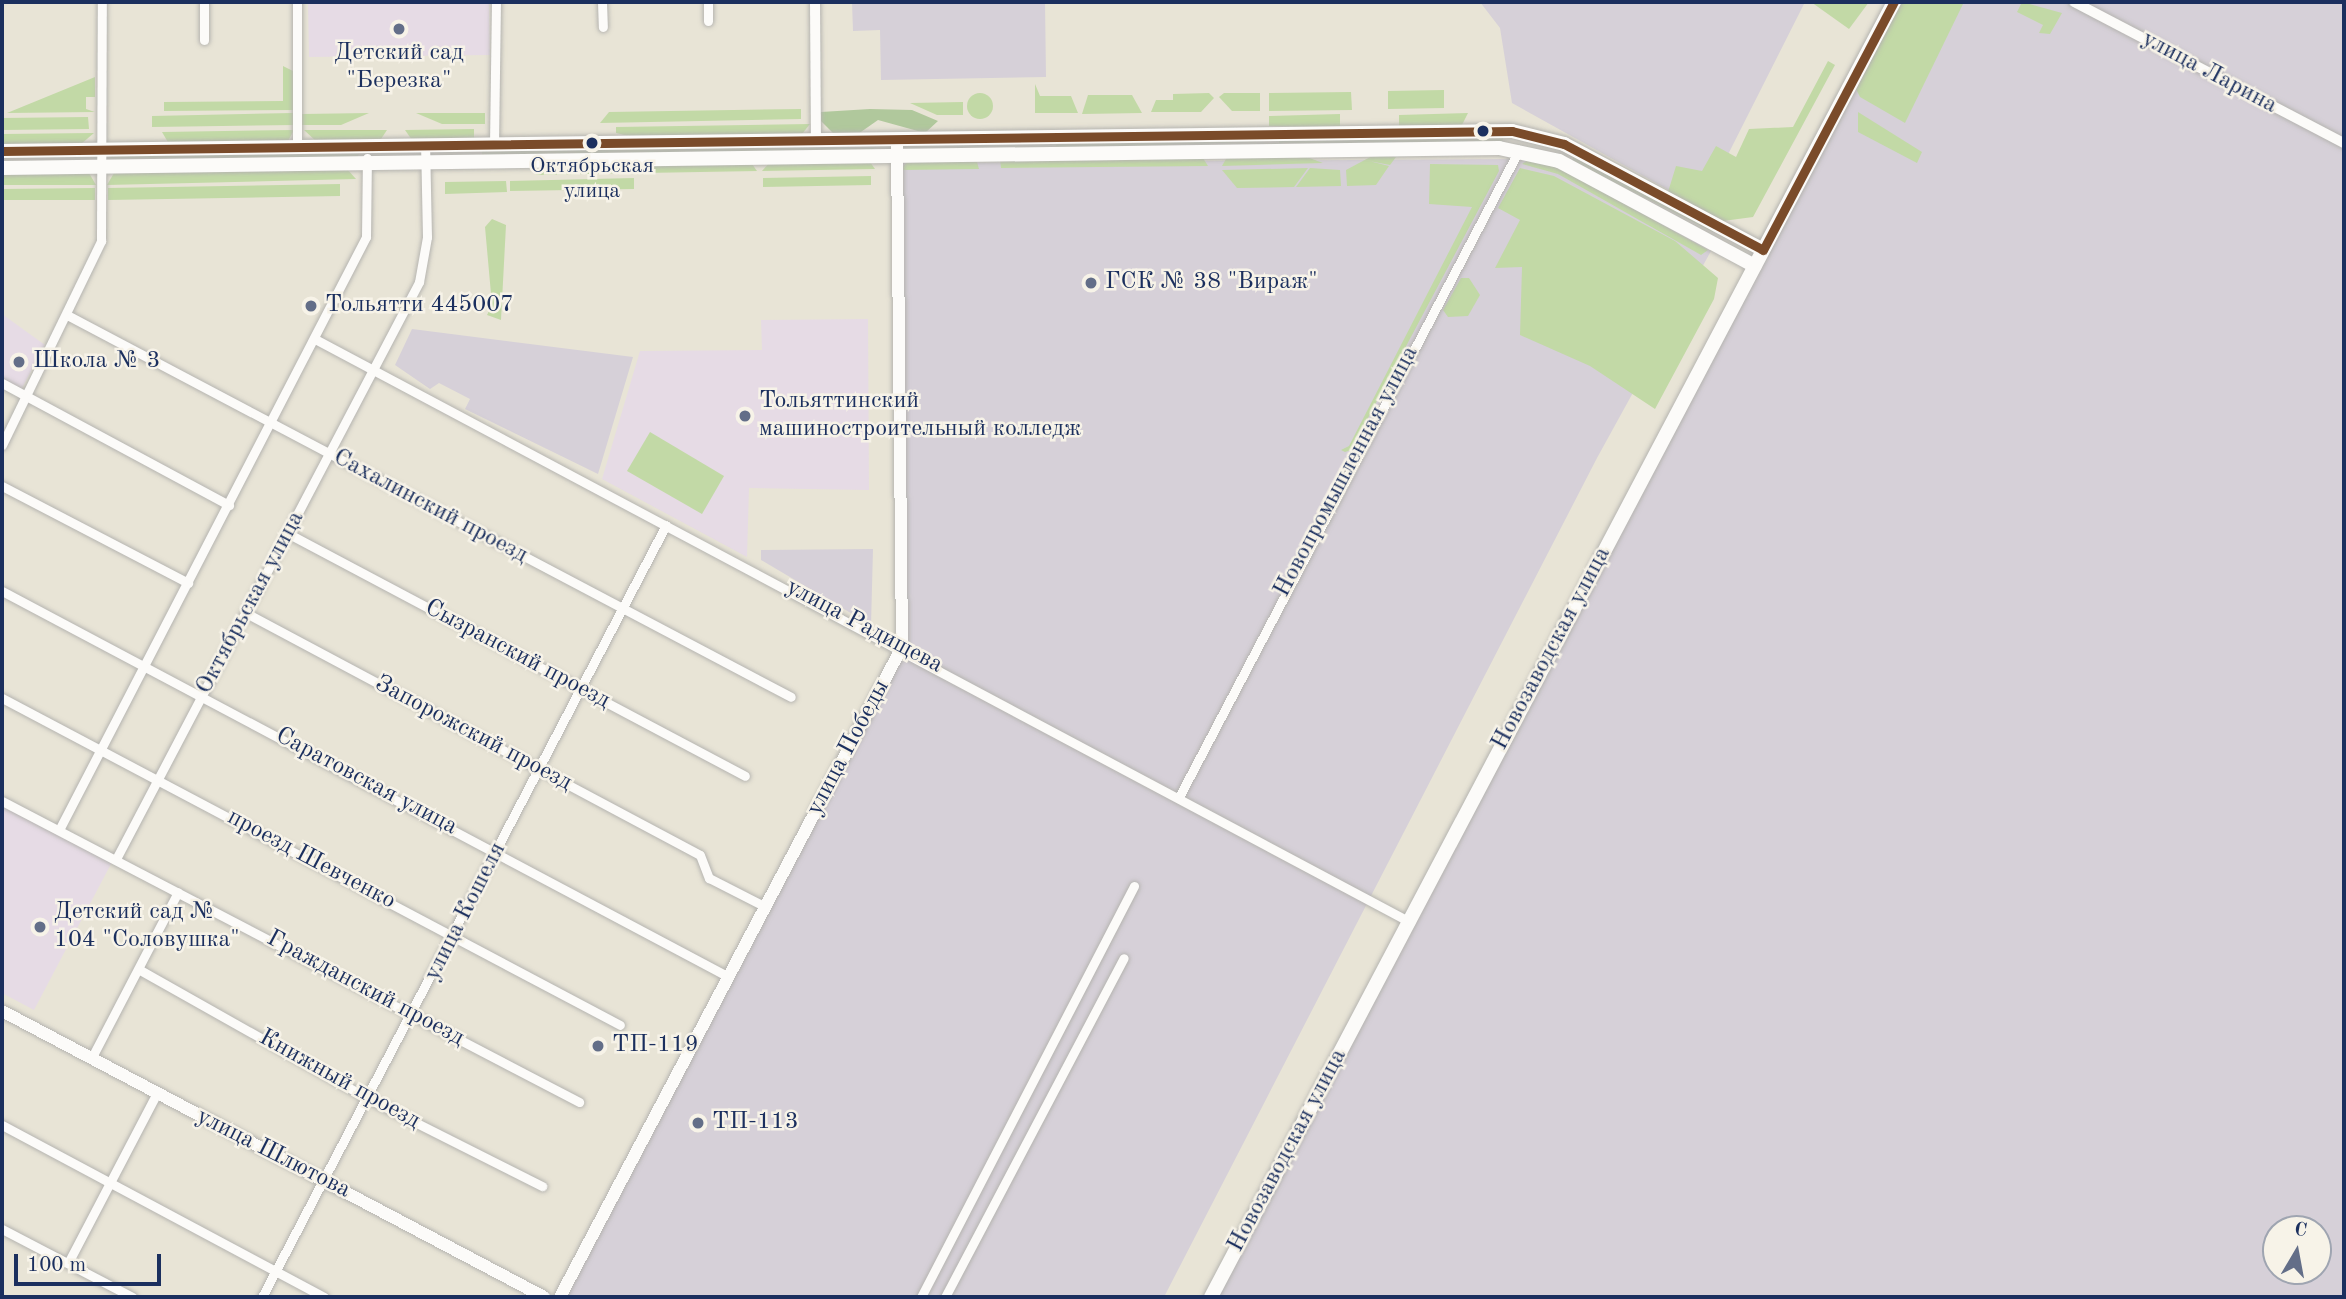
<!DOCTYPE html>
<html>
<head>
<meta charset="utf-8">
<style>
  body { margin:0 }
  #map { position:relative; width:2346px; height:1299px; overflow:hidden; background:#e8e4d6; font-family:"Old Standard TT",serif }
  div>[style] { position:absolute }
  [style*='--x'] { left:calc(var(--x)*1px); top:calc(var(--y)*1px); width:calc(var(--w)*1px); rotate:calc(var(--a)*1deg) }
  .built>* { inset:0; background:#e6dbe5 }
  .industrial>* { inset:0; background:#d6d0d8 }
  .green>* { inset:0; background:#c2d9a6 }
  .round { border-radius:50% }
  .forest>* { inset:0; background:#b0c89c }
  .roads { filter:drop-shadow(0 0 2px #b5b4b0) drop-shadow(0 0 2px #b5b4b0) }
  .minor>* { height:9px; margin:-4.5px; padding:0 4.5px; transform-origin:4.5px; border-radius:4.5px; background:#fcfbf9 }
  .tertiary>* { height:10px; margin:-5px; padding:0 5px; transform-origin:5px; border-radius:5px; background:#fcfbf9 }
  .secondary>* { height:12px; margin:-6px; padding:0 6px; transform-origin:6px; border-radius:6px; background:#fcfbf9 }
  .primary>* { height:14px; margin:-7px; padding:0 7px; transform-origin:7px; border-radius:7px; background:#fcfbf9 }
  .bus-1>* { height:9px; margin:-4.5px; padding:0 4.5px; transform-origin:4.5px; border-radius:4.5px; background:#7a4b2a }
  .dots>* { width:19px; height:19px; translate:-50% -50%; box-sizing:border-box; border:4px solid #f7f3e8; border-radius:50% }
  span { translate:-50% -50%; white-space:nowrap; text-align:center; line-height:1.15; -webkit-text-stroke:5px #f7f3e8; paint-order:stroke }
  .bus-label { font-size:22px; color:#1b2f5e }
  .poi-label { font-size:24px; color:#1b2f5e }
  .left { translate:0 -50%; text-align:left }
  .street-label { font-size:24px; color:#1b2f5e }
  .frame { position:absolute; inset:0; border:4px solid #1b2f5e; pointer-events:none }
  .north { position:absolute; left:2262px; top:1215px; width:70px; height:70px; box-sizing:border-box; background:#f7f3e8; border:2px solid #9fa5b1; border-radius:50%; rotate:10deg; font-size:19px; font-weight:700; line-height:28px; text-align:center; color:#1b2f5e }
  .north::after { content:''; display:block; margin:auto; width:24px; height:32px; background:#636e88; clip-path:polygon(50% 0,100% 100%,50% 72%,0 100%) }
  .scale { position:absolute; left:14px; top:1254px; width:147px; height:32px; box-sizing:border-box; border:4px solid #1b2f5e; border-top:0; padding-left:9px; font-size:21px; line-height:24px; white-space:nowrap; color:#1b2f5e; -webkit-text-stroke:5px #f7f3e8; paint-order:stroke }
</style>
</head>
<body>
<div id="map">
  <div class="built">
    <div style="clip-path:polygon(308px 2px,489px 2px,490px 55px,309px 57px)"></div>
    <div style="clip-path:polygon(2px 314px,45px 345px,21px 390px,2px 379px)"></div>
    <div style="clip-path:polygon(868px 319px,869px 490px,749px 488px,747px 557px,602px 479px,640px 351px,762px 350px,761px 320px)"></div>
    <div style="clip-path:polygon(8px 807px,112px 862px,34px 1010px,2px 993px,2px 809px)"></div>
  </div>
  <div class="industrial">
    <div style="clip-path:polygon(852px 2px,1045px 2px,1046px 77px,881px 80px,880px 30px,853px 31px)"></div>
    <div style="clip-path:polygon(1480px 2px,1805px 2px,1701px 208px,1512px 103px,1500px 28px)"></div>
    <div style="clip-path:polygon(evenodd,1894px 2px,2344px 2px,2344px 1297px,1211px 1297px,1894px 2px,2276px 1229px,2318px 1229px,2318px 1271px,2276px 1271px,2276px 1229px)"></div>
    <div style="clip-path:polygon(1516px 159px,1553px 165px,1711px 251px,1597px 458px,1164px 1297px,565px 1297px,906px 645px,903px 163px)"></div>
    <div style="clip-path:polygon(412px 329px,633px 357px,598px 474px,465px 409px,470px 399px,439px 383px,430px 389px,395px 365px)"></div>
    <div style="clip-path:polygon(873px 549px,871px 625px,761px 560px,761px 550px)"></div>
  </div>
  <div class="green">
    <div style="clip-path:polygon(1811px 2px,1869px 2px,1849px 29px)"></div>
    <div style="clip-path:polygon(1900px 2px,1964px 2px,1905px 123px,1860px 97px,1856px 89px)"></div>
    <div style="clip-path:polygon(2022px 2px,2062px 13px,2050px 34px,2039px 33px,2043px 25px,2017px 12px)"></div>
    <div style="clip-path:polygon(1828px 61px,1835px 65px,1753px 217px,1723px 221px,1668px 192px,1676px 166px,1702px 171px,1716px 146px,1736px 157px,1749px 129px,1793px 127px)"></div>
    <div style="clip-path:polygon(283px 66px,293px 71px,294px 110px,164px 111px,164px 102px,283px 101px)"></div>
    <div style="clip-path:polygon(95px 77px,95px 97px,86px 97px,86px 109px,95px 112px,7px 113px)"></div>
    <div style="clip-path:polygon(1035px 84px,1040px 96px,1071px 96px,1078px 113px,1035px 113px)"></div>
    <div style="clip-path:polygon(1444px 90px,1444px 108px,1388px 109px,1388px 91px)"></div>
    <div style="clip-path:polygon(1351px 92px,1352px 110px,1269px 111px,1269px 93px)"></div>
    <div style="clip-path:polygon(1209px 93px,1214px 98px,1201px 112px,1151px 112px,1156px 100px,1173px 100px,1173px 94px)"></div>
    <div style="clip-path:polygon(1224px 93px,1260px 93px,1260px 111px,1232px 111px,1219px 97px)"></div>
    <div class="round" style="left:967px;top:93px;width:26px;height:26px"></div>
    <div style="clip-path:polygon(1088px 95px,1132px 95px,1142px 113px,1082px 114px)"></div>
    <div style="clip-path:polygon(963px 102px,963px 115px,937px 115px,910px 103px)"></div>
    <div style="clip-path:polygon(801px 109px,801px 119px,600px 123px,609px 112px)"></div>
    <div style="clip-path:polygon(1858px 112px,1922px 152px,1917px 163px,1858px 132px)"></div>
    <div style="clip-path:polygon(293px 113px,294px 125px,152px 127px,152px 116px)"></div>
    <div style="clip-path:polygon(369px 113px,341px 125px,302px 125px,302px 114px)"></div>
    <div style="clip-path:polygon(416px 113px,485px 113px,485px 124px,442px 124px)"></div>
    <div style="clip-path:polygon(1468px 113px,1462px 125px,1399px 126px,1399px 115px)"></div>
    <div style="clip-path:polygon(1340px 114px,1340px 128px,1269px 126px,1269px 116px)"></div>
    <div style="clip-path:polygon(88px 117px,89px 129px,2px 130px,2px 118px)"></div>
    <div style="clip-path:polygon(810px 124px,802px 134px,634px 137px,616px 133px,616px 127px)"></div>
    <div style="clip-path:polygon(474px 129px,474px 139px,412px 140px,405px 130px)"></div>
    <div style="clip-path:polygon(294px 130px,287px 143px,169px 144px,162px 132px)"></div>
    <div style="clip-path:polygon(304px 130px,387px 130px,381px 139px,317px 142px)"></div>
    <div style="clip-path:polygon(94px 133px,81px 144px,2px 146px,2px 134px)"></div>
    <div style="clip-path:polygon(1503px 138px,1502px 142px,1279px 143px,1279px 141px)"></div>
    <div style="clip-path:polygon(1057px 142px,1256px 140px,1256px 142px,1055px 148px)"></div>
    <div style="clip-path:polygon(874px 148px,873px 150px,482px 156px,482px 149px)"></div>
    <div style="clip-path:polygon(359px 154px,357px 157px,110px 158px,111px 156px)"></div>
    <div style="clip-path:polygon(1374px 155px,1396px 157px,1390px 165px,1369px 161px,1389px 166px,1376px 185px,1347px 186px,1346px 170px)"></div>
    <div style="clip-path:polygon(1304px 156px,1323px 163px,1222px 166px,1227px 157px)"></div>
    <div style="clip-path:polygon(1574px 156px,1713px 230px,1713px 232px,1572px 161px)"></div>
    <div style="clip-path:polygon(1203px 158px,1208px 166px,1001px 168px,1000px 159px)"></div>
    <div style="clip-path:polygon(1528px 160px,1554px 165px,1708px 250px,1701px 255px,1558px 174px,1522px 164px)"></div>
    <div style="clip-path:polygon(870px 162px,875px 169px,762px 171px,769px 163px)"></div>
    <div style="clip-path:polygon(907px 162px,977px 162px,979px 169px,900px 170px)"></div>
    <div style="clip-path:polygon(752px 164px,757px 171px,643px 173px,650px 165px)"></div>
    <div style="clip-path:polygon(1430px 164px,1498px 165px,1499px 171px,1351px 450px,1345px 452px,1341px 450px,1349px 446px,1472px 207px,1429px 204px)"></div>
    <div style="clip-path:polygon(559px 166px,626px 166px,632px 173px,535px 175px)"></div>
    <div style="clip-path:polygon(1308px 168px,1294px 187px,1237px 188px,1222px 170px)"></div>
    <div style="clip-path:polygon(1310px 168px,1340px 170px,1341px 186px,1296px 187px)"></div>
    <div style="clip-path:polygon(1520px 168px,1554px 176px,1675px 241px,1718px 278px,1714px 299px,1655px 409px,1590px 366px,1520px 335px,1522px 267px,1495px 268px,1520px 220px,1498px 208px)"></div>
    <div style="clip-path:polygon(347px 169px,356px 179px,107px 185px,114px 173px)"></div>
    <div style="clip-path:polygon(89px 173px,96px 185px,2px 185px,2px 174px)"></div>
    <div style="clip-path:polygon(871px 176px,871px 185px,763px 187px,763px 178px)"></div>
    <div style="clip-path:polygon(634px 178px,634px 189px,510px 191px,510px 181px)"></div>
    <div style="clip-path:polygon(506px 181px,507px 192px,445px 194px,445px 182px)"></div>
    <div style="clip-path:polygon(340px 184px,340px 196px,108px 200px,108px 188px)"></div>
    <div style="clip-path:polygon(95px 188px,95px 200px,2px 200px,2px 189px)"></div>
    <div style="clip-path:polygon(492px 219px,506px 225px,501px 320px,487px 315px,492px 305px,485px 227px)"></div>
    <div style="clip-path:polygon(1461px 278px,1469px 278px,1480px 295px,1468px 316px,1448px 317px,1443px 310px)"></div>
    <div style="clip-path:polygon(650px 432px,724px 476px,702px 514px,627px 471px)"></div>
  </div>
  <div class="forest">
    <div style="clip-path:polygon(870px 109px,912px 110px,938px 121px,925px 133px,878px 120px,858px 134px,834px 134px,821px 121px,821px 112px)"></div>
  </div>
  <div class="roads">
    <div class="minor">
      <div style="--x:204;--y:2;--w:38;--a:90"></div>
      <div style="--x:602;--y:2;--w:25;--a:88"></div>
      <div style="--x:708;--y:2;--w:19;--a:90"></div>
      <div style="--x:494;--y:144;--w:142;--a:-89.2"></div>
      <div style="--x:297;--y:147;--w:145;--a:-90"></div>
      <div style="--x:69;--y:316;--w:816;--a:27.82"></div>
      <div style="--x:315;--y:339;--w:1241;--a:28.03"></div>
      <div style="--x:2;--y:383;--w:258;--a:28.3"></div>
      <div style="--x:2;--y:445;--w:227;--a:-64.1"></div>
      <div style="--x:101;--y:241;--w:239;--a:-89.8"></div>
      <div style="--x:2;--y:486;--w:210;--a:27.5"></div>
      <div style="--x:289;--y:534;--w:516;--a:27.95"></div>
      <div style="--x:2;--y:591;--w:823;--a:27.97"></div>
      <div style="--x:246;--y:613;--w:514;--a:28.06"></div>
      <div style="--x:700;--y:855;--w:25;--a:69"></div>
      <div style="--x:709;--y:878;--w:64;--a:27"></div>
      <div style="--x:2;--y:698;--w:699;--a:27.88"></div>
      <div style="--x:1179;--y:797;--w:731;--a:-62.28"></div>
      <div style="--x:2;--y:801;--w:651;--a:27.55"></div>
      <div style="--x:59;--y:830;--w:668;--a:-62.63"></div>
      <div style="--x:366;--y:237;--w:79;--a:-89.3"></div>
      <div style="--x:116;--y:859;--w:652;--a:-62.29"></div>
      <div style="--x:419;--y:282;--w:46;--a:-79.9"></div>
      <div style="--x:427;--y:237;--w:92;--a:-91.2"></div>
      <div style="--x:140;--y:970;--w:263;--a:29.4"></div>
      <div style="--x:369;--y:1099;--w:194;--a:26.7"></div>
      <div style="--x:91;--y:1059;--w:188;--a:-62.5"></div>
      <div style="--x:2;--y:1125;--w:365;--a:28.1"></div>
      <div style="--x:2;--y:1229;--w:147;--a:27.6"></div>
      <div style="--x:68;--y:1263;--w:192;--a:-62.4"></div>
      <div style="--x:262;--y:1297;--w:871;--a:-62.38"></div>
      <div style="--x:921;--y:1297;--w:463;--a:-62.6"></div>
      <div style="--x:945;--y:1297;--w:383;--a:-62.2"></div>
    </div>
    <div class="tertiary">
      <div style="--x:815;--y:2;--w:138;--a:89.6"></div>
      <div style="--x:2074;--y:2;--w:305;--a:27.6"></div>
    </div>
    <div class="secondary">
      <div style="--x:2;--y:1011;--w:613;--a:27.82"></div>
      <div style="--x:560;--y:1297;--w:734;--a:-62.25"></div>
      <div style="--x:902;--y:647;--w:507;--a:-90.57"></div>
    </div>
    <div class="primary">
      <div style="--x:2;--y:151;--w:1510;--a:-0.76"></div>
      <div style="--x:1512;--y:131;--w:54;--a:14"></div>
      <div style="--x:1564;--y:144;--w:225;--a:28"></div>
      <div style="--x:2;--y:168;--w:1497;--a:-0.77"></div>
      <div style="--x:1499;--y:148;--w:61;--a:12.2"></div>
      <div style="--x:1559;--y:161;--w:222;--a:28.2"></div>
      <div style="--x:1211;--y:1297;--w:1464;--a:-62.19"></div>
    </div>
  </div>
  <div class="bus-1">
    <div style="--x:2;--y:151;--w:1510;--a:-0.76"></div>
    <div style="--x:1512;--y:131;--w:54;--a:14"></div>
    <div style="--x:1564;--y:144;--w:225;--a:28"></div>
    <div style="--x:1763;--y:250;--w:280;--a:-62.2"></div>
  </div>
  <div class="dots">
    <div style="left:399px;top:29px;background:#636e88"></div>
    <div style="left:1483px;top:131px;background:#1b2f5e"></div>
    <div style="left:592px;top:143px;background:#1b2f5e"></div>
    <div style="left:1091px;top:283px;background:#636e88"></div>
    <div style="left:311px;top:306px;background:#636e88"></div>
    <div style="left:19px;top:362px;background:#636e88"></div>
    <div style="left:745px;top:416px;background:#636e88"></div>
    <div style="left:40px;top:927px;background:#636e88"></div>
    <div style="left:598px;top:1046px;background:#636e88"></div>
    <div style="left:698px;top:1123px;background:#636e88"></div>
  </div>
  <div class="bus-label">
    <span style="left:592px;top:179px">Октябрьская<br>улица</span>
  </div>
  <div class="poi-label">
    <span style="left:399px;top:68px">Детский сад<br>"Березка"</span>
    <span class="left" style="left:1105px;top:283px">ГСК № 38 "Вираж"</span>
    <span class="left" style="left:325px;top:306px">Тольятти 445007</span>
    <span class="left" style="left:33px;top:362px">Школа № 3</span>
    <span class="left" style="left:759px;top:416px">Тольяттинский<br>машиностроительный колледж</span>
    <span class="left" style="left:54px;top:927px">Детский сад №<br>104 "Соловушка"</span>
    <span class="left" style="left:612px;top:1046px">ТП-119</span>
    <span class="left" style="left:712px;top:1123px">ТП-113</span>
  </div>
  <div class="street-label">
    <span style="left:2209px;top:73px;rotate:28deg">улица Ларина</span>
    <span style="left:1347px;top:472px;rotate:-62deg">Новопромышленная улица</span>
    <span style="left:430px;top:507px;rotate:28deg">Сахалинский проезд</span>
    <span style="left:251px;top:603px;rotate:-62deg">Октябрьская улица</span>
    <span style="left:864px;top:627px;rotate:28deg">улица Радищева</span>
    <span style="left:1552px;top:649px;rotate:-62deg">Новозаводская улица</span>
    <span style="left:517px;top:655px;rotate:28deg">Сызранский проезд</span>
    <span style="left:473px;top:734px;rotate:28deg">Запорожский проезд</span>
    <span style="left:849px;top:748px;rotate:-62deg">улица Победы</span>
    <span style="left:366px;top:782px;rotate:28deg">Саратовская улица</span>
    <span style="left:311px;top:860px;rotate:28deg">проезд Шевченко</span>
    <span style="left:466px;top:912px;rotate:-63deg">улица Кошеля</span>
    <span style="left:365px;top:989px;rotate:28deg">Гражданский проезд</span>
    <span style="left:339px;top:1080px;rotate:29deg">Книжный проезд</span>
    <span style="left:1288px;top:1151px;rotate:-62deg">Новозаводская улица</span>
    <span style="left:273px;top:1154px;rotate:27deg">улица Шлютова</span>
  </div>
  <div class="frame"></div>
  <div class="north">С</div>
  <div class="scale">100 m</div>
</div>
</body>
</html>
